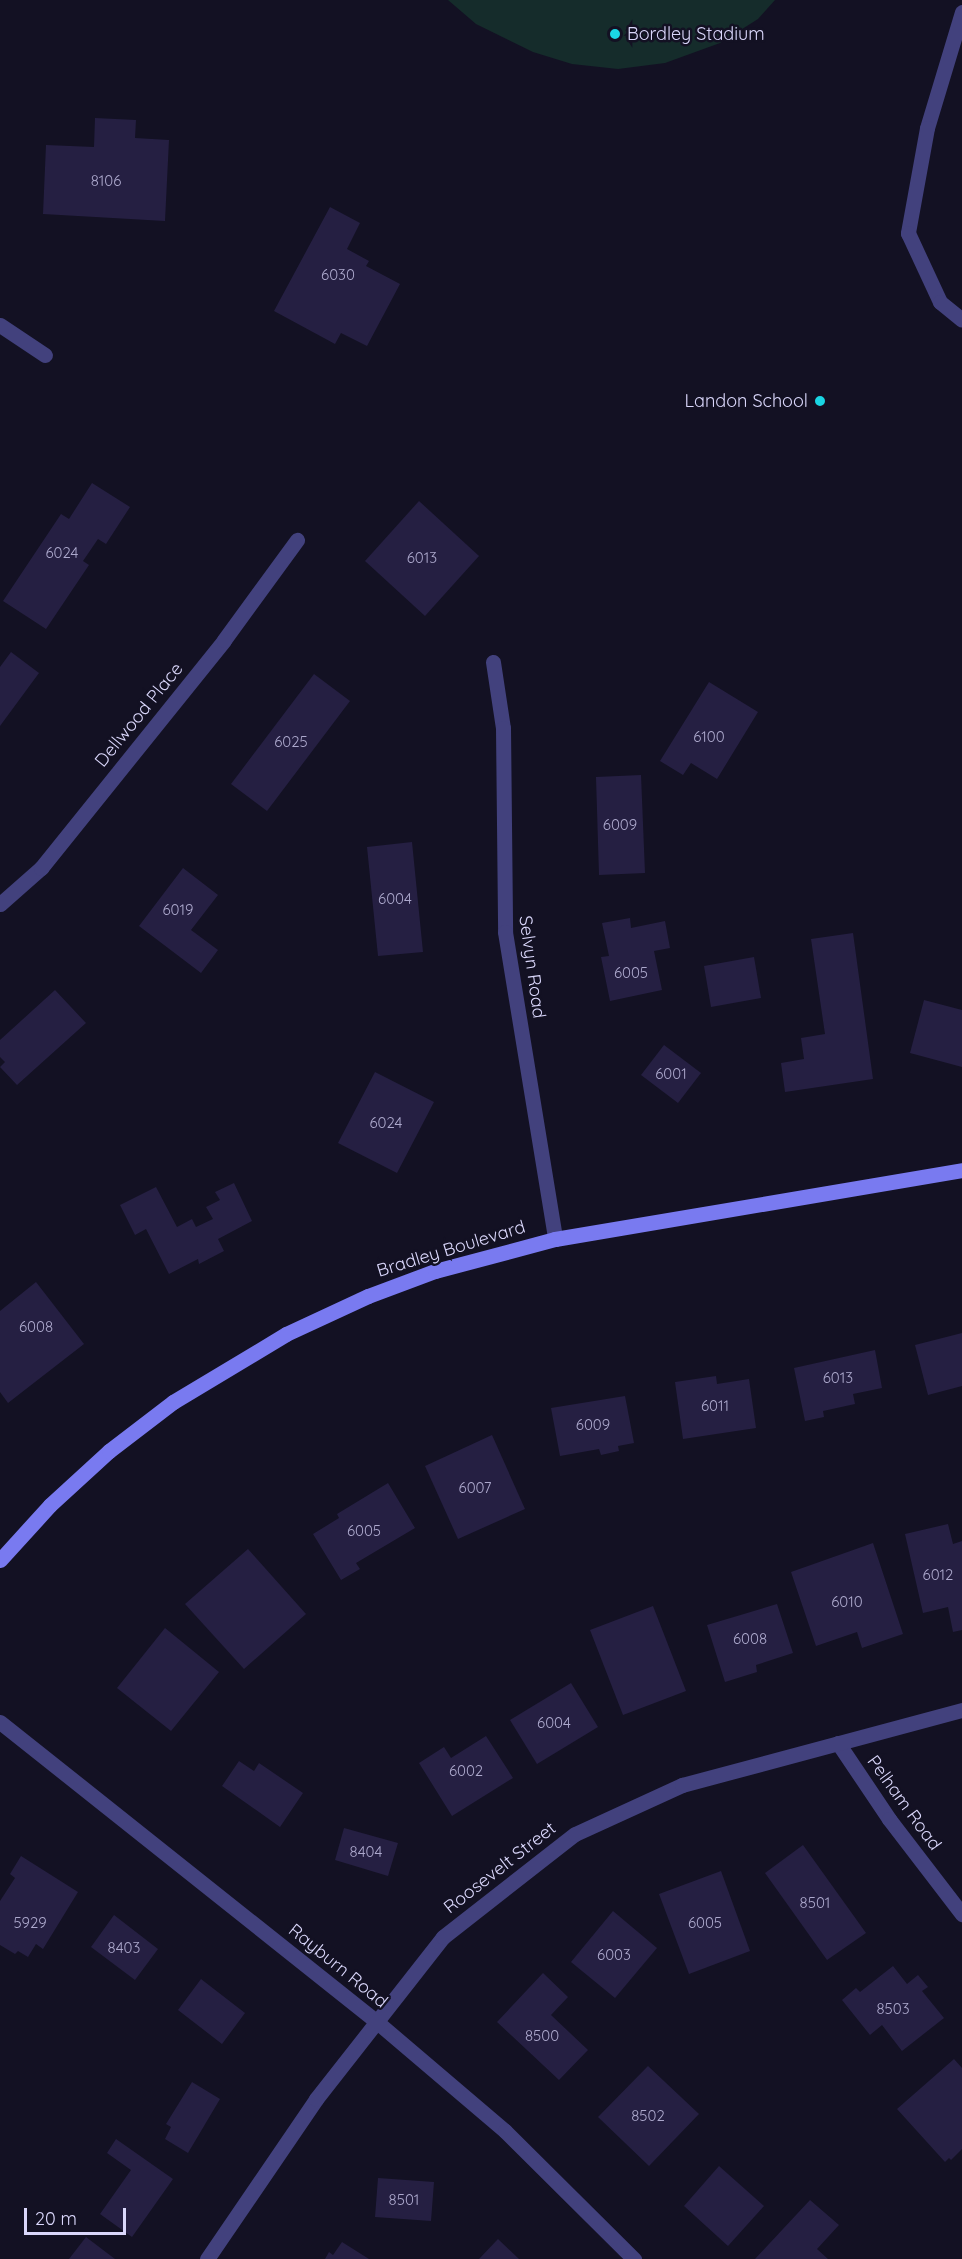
<!DOCTYPE html>
<html>
<head>
<meta charset="utf-8">
<style>
  body { margin:0 }
  #map { position:relative; width:962px; height:2259px; overflow:hidden; background:#131123; font-family:Quicksand,sans-serif }
  div>[style] { position:absolute }
  [style*='--x'] { left:calc(var(--x)*1px); top:calc(var(--y)*1px); width:calc(var(--w)*1px); rotate:calc(var(--a)*1deg) }
  .green>* { inset:0; background:#152c2b }
  .building>* { inset:0; background:#251f42 }
  .service>* { height:15px; margin:-7.5px; padding:0 7.5px; transform-origin:7.5px; border-radius:7.5px; background:#42417d }
  .minor>* { height:15px; margin:-7.5px; padding:0 7.5px; transform-origin:7.5px; border-radius:7.5px; background:#42417d }
  .secondary>* { height:15px; margin:-7.5px; padding:0 7.5px; transform-origin:7.5px; border-radius:7.5px; background:#797af0 }
  .dots>* { width:16px; height:16px; translate:-50% -50%; box-sizing:border-box; border:3px solid #131123; border-radius:50% }
  span { translate:-50% -50%; white-space:nowrap; text-align:center; line-height:1.15; -webkit-text-stroke:5px #131123; paint-order:stroke }
  .number-label { font-size:15px; color:#ada9cd }
  .number-label span { -webkit-text-stroke-width:0 }
  .poi-label { font-size:18px; color:#dad7fb }
  .left { translate:0 -50%; text-align:left }
  .right { translate:-100% -50%; text-align:right }
  .street-label { font-size:18px; color:#dad7fb }
  .scale { position:absolute; left:24px; top:2208px; width:102px; height:27px; box-sizing:border-box; border:3px solid #dad7fb; border-top:0; padding-left:8px; font-size:18px; line-height:21px; white-space:nowrap; color:#dad7fb; -webkit-text-stroke:4px #131123; paint-order:stroke }
</style>
</head>
<body>
<div id="map">
  <div class="green">
    <div style="clip-path:polygon(448px 0,775px 0,758px 19px,720px 43px,665px 63px,618px 69px,572px 64px,533px 52px,476px 24px)"></div>
  </div>
  <div class="building">
    <div style="clip-path:polygon(95px 118px,136px 120px,135px 138px,169px 140px,165px 221px,43px 214px,46px 145px,94px 147px)"></div>
    <div style="clip-path:polygon(330px 207px,360px 223px,347px 249px,369px 261px,366px 266px,400px 284px,367px 346px,341px 333px,335px 344px,274px 311px)"></div>
    <div style="clip-path:polygon(92px 483px,130px 507px,106px 544px,98px 539px,83px 561px,89px 565px,46px 629px,3px 601px,61px 514px,69px 519px)"></div>
    <div style="clip-path:polygon(419px 501px,479px 556px,425px 616px,365px 561px)"></div>
    <div style="clip-path:polygon(11px 652px,39px 673px,0 726px,0 667px)"></div>
    <div style="clip-path:polygon(314px 674px,350px 701px,267px 811px,231px 784px)"></div>
    <div style="clip-path:polygon(709px 682px,758px 712px,717px 779px,691px 763px,683px 775px,660px 761px)"></div>
    <div style="clip-path:polygon(641px 775px,645px 873px,599px 875px,596px 777px)"></div>
    <div style="clip-path:polygon(412px 842px,423px 952px,378px 956px,367px 847px)"></div>
    <div style="clip-path:polygon(183px 868px,218px 895px,191px 930px,218px 950px,201px 973px,139px 926px)"></div>
    <div style="clip-path:polygon(630px 918px,631px 928px,665px 921px,670px 948px,654px 951px,662px 990px,610px 1001px,601px 957px,609px 956px,602px 923px)"></div>
    <div style="clip-path:polygon(853px 933px,873px 1079px,785px 1092px,781px 1063px,804px 1059px,801px 1038px,825px 1034px,811px 939px)"></div>
    <div style="clip-path:polygon(754px 957px,761px 998px,711px 1007px,704px 966px)"></div>
    <div style="clip-path:polygon(55px 990px,86px 1023px,17px 1085px,0 1067px,5px 1062px,0 1057px,0 1040px)"></div>
    <div style="clip-path:polygon(924px 1000px,962px 1010px,962px 1067px,910px 1053px)"></div>
    <div style="clip-path:polygon(664px 1045px,701px 1073px,678px 1103px,641px 1075px)"></div>
    <div style="clip-path:polygon(375px 1072px,434px 1102px,397px 1173px,338px 1143px)"></div>
    <div style="clip-path:polygon(234px 1183px,252px 1221px,218px 1239px,224px 1251px,199px 1264px,198px 1259px,169px 1274px,146px 1229px,135px 1235px,120px 1205px,156px 1187px,177px 1227px,192px 1219px,196px 1227px,213px 1219px,206px 1207px,220px 1200px,215px 1192px)"></div>
    <div style="clip-path:polygon(36px 1282px,84px 1344px,8px 1403px,0 1392px,0 1311px)"></div>
    <div style="clip-path:polygon(962px 1333px,962px 1386px,928px 1395px,915px 1345px)"></div>
    <div style="clip-path:polygon(875px 1350px,882px 1388px,853px 1394px,855px 1404px,823px 1411px,824px 1417px,805px 1421px,794px 1368px)"></div>
    <div style="clip-path:polygon(716px 1376px,717px 1384px,749px 1379px,756px 1428px,683px 1439px,675px 1382px)"></div>
    <div style="clip-path:polygon(625px 1396px,634px 1443px,618px 1446px,619px 1451px,601px 1455px,599px 1449px,560px 1456px,551px 1408px)"></div>
    <div style="clip-path:polygon(492px 1435px,525px 1509px,458px 1539px,425px 1466px)"></div>
    <div style="clip-path:polygon(388px 1483px,415px 1528px,356px 1563px,360px 1569px,341px 1580px,313px 1534px,339px 1518px,337px 1514px)"></div>
    <div style="clip-path:polygon(948px 1524px,953px 1544px,962px 1541px,962px 1630px,953px 1632px,948px 1607px,923px 1613px,905px 1534px)"></div>
    <div style="clip-path:polygon(873px 1543px,903px 1634px,862px 1648px,857px 1632px,816px 1646px,791px 1572px)"></div>
    <div style="clip-path:polygon(248px 1549px,306px 1614px,244px 1669px,185px 1604px)"></div>
    <div style="clip-path:polygon(777px 1604px,793px 1653px,756px 1665px,757px 1672px,725px 1682px,707px 1625px)"></div>
    <div style="clip-path:polygon(653px 1606px,686px 1691px,623px 1715px,590px 1630px)"></div>
    <div style="clip-path:polygon(165px 1628px,219px 1672px,171px 1731px,117px 1688px)"></div>
    <div style="clip-path:polygon(571px 1683px,598px 1727px,537px 1764px,510px 1720px)"></div>
    <div style="clip-path:polygon(486px 1736px,513px 1778px,452px 1816px,419px 1763px,444px 1747px,451px 1758px)"></div>
    <div style="clip-path:polygon(239px 1761px,254px 1771px,259px 1763px,303px 1793px,280px 1827px,222px 1786px)"></div>
    <div style="clip-path:polygon(344px 1828px,398px 1843px,388px 1876px,335px 1860px)"></div>
    <div style="clip-path:polygon(803px 1845px,866px 1933px,827px 1960px,765px 1873px)"></div>
    <div style="clip-path:polygon(21px 1856px,78px 1892px,43px 1949px,36px 1944px,28px 1957px,18px 1951px,15px 1954px,0 1945px,0 1901px,15px 1878px,10px 1874px)"></div>
    <div style="clip-path:polygon(721px 1871px,750px 1951px,689px 1974px,659px 1894px)"></div>
    <div style="clip-path:polygon(613px 1911px,657px 1948px,615px 1998px,571px 1962px)"></div>
    <div style="clip-path:polygon(114px 1915px,158px 1949px,135px 1980px,91px 1947px)"></div>
    <div style="clip-path:polygon(893px 1966px,907px 1984px,918px 1975px,928px 1987px,922px 1991px,944px 2018px,902px 2051px,882px 2025px,870px 2035px,842px 2000px,856px 1988px,860px 1992px)"></div>
    <div style="clip-path:polygon(543px 1973px,568px 1997px,551px 2015px,588px 2050px,559px 2080px,497px 2022px)"></div>
    <div style="clip-path:polygon(201px 1979px,245px 2013px,222px 2044px,178px 2010px)"></div>
    <div style="clip-path:polygon(954px 2059px,962px 2068px,962px 2149px,951px 2160px,949px 2158px,945px 2162px,897px 2109px)"></div>
    <div style="clip-path:polygon(648px 2066px,699px 2114px,649px 2166px,598px 2117px)"></div>
    <div style="clip-path:polygon(192px 2082px,220px 2099px,188px 2153px,165px 2139px,171px 2127px,166px 2124px)"></div>
    <div style="clip-path:polygon(116px 2139px,173px 2179px,132px 2237px,100px 2214px,131px 2170px,107px 2153px)"></div>
    <div style="clip-path:polygon(719px 2166px,764px 2206px,728px 2246px,684px 2206px)"></div>
    <div style="clip-path:polygon(378px 2178px,434px 2182px,431px 2221px,375px 2217px)"></div>
    <div style="clip-path:polygon(810px 2200px,839px 2225px,817px 2249px,828px 2259px,755px 2259px)"></div>
    <div style="clip-path:polygon(86px 2237px,115px 2259px,69px 2259px)"></div>
    <div style="clip-path:polygon(498px 2239px,519px 2259px,479px 2259px)"></div>
    <div style="clip-path:polygon(342px 2242px,369px 2259px,325px 2259px,329px 2252px,333px 2255px)"></div>
  </div>
  <div class="service">
    <div style="--x:962;--y:12;--w:121;--a:106.8"></div>
    <div style="--x:927;--y:128;--w:107;--a:100.3"></div>
    <div style="--x:908;--y:233;--w:76;--a:65.1"></div>
    <div style="--x:940;--y:302;--w:28;--a:39"></div>
  </div>
  <div class="minor">
    <div style="--x:0;--y:325;--w:54;--a:33.7"></div>
    <div style="--x:493;--y:662;--w:67;--a:81.4"></div>
    <div style="--x:503;--y:728;--w:204;--a:89.4"></div>
    <div style="--x:505;--y:932;--w:311;--a:80.7"></div>
    <div style="--x:0;--y:904;--w:55;--a:-41.3"></div>
    <div style="--x:41;--y:868;--w:292;--a:-51.2"></div>
    <div style="--x:224;--y:640;--w:124;--a:-53.9"></div>
    <div style="--x:0;--y:1722;--w:482;--a:38.5"></div>
    <div style="--x:377;--y:2022;--w:168;--a:40.4"></div>
    <div style="--x:505;--y:2131;--w:182;--a:44.8"></div>
    <div style="--x:838;--y:1743;--w:92;--a:56.1"></div>
    <div style="--x:889;--y:1819;--w:120;--a:52.5"></div>
    <div style="--x:207;--y:2259;--w:194;--a:-55.7"></div>
    <div style="--x:316;--y:2099;--w:206;--a:-51.9"></div>
    <div style="--x:443;--y:1937;--w:167;--a:-38"></div>
    <div style="--x:575;--y:1834;--w:118;--a:-24.6"></div>
    <div style="--x:682;--y:1785;--w:290;--a:-15"></div>
  </div>
  <div class="secondary">
    <div style="--x:0;--y:1560;--w:74;--a:-47.7"></div>
    <div style="--x:50;--y:1505;--w:80;--a:-42.5"></div>
    <div style="--x:109;--y:1451;--w:81;--a:-37.4"></div>
    <div style="--x:173;--y:1402;--w:132;--a:-31"></div>
    <div style="--x:286;--y:1334;--w:90;--a:-24.9"></div>
    <div style="--x:368;--y:1296;--w:72;--a:-20.5"></div>
    <div style="--x:435;--y:1271;--w:124;--a:-14.9"></div>
    <div style="--x:555;--y:1239;--w:413;--a:-9.6"></div>
  </div>
  <div class="dots">
    <div style="left:615px;top:34px;background:#1ad6e4"></div>
    <div style="left:820px;top:401px;background:#1ad6e4"></div>
  </div>
  <div class="number-label">
    <span style="left:106px;top:181px">8106</span>
    <span style="left:338px;top:275px">6030</span>
    <span style="left:62px;top:553px">6024</span>
    <span style="left:422px;top:558px">6013</span>
    <span style="left:709px;top:737px">6100</span>
    <span style="left:291px;top:742px">6025</span>
    <span style="left:620px;top:825px">6009</span>
    <span style="left:395px;top:899px">6004</span>
    <span style="left:178px;top:910px">6019</span>
    <span style="left:631px;top:973px">6005</span>
    <span style="left:671px;top:1074px">6001</span>
    <span style="left:386px;top:1123px">6024</span>
    <span style="left:36px;top:1327px">6008</span>
    <span style="left:838px;top:1378px">6013</span>
    <span style="left:715px;top:1406px">6011</span>
    <span style="left:593px;top:1425px">6009</span>
    <span style="left:475px;top:1488px">6007</span>
    <span style="left:364px;top:1531px">6005</span>
    <span style="left:938px;top:1575px">6012</span>
    <span style="left:847px;top:1602px">6010</span>
    <span style="left:750px;top:1639px">6008</span>
    <span style="left:554px;top:1723px">6004</span>
    <span style="left:466px;top:1771px">6002</span>
    <span style="left:366px;top:1852px">8404</span>
    <span style="left:815px;top:1903px">8501</span>
    <span style="left:30px;top:1923px">5929</span>
    <span style="left:705px;top:1923px">6005</span>
    <span style="left:124px;top:1948px">8403</span>
    <span style="left:614px;top:1955px">6003</span>
    <span style="left:893px;top:2009px">8503</span>
    <span style="left:542px;top:2036px">8500</span>
    <span style="left:648px;top:2116px">8502</span>
    <span style="left:404px;top:2200px">8501</span>
  </div>
  <div class="poi-label">
    <span class="left" style="left:627px;top:34px">Bordley Stadium</span>
    <span class="right" style="left:808px;top:401px">Landon School</span>
  </div>
  <div class="street-label">
    <span style="left:139px;top:715px;rotate:-51deg">Dellwood Place</span>
    <span style="left:532px;top:967px;rotate:82deg">Selvyn Road</span>
    <span style="left:451px;top:1249px;rotate:-17deg">Bradley Boulevard</span>
    <span style="left:904px;top:1803px;rotate:54deg">Pelham Road</span>
    <span style="left:500px;top:1868px;rotate:-38deg">Roosevelt Street</span>
    <span style="left:338px;top:1966px;rotate:39deg">Rayburn Road</span>
  </div>
  <div class="scale">20 m</div>
</div>
</body>
</html>
